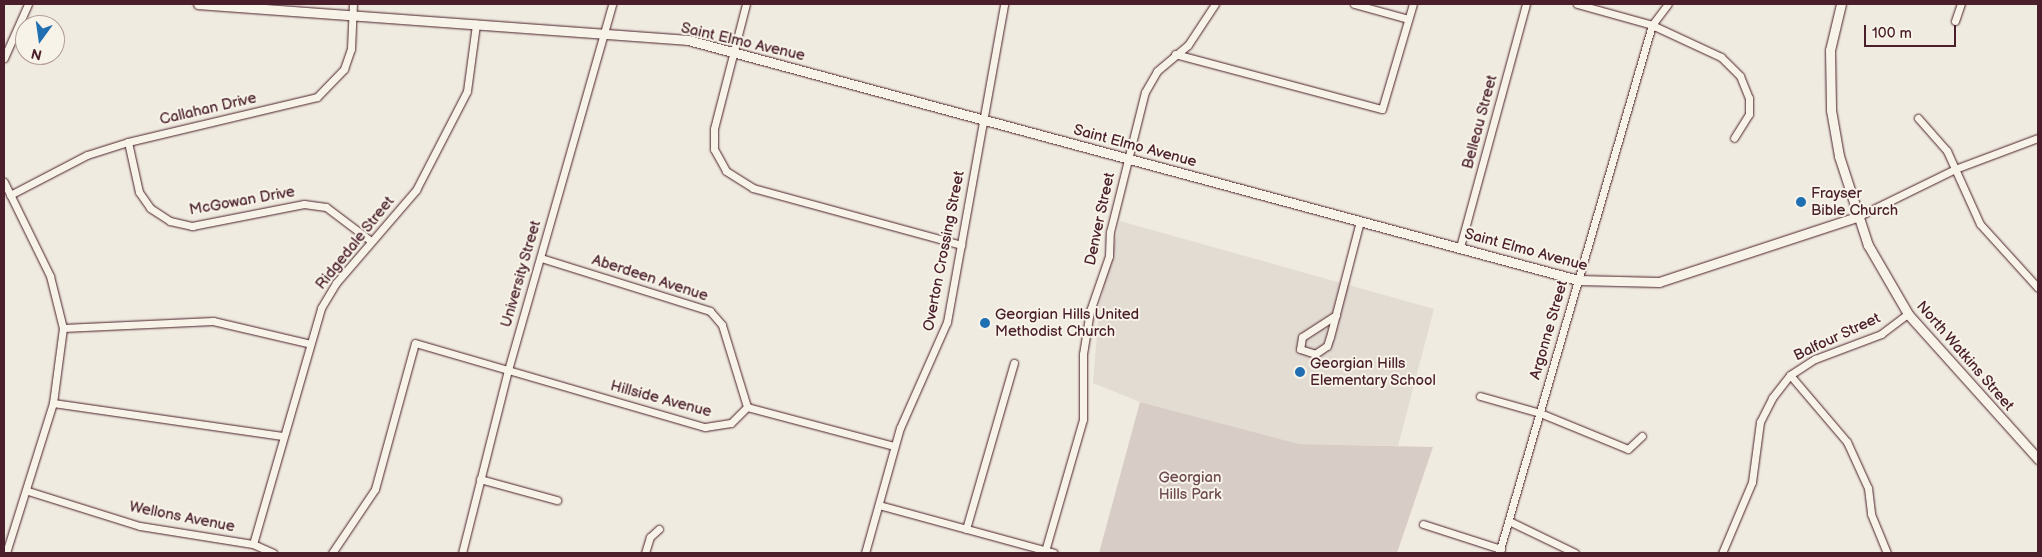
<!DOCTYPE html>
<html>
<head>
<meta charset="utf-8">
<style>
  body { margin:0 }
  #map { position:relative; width:2042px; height:557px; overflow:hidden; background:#f0ebe0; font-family:"Balsamiq Sans",sans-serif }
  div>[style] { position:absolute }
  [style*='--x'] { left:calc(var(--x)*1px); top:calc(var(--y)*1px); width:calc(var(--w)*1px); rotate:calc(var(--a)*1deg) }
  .built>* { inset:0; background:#e3dcd2 }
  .green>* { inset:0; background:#d8cdc6 }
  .roads { filter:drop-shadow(0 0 1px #4a1f2b) drop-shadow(0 0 1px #4a1f2b) }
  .minor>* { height:7px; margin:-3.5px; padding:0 3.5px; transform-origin:3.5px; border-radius:3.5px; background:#f7f3e8 }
  .major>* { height:9px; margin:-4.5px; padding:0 4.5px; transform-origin:4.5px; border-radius:4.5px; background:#f7f3e8 }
  .dots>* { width:14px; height:14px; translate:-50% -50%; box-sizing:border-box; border:2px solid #f7f3e8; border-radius:50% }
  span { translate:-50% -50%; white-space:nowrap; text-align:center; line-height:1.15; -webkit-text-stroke:4px #f7f3e8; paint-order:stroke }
  .street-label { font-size:15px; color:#4a1f2b }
  .poi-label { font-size:15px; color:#4a1f2b }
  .left { translate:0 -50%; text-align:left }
  .park-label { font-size:15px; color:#6e4a52 }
  .frame { position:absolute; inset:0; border:5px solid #4a1f2b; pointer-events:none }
  .north { position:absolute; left:15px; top:15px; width:50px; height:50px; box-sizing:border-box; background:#f7f3e8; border:1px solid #b29e9c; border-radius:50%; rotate:194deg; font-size:14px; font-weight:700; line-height:20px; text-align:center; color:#4a1f2b }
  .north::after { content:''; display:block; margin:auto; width:18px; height:22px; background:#1f6fb2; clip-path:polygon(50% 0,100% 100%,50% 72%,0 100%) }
  .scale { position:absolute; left:1864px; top:25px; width:92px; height:22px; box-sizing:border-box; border:2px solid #4a1f2b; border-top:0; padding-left:6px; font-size:15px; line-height:18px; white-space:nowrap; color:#4a1f2b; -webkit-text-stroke:4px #f7f3e8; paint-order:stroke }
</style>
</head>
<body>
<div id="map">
  <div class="built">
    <div style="clip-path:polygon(1120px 221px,1434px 309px,1398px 446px,1299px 444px,1140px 402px,1093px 383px,1099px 307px)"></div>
  </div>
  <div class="green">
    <div style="clip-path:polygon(1140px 402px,1299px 444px,1433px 447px,1397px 553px,1099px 553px)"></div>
  </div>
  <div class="roads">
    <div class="minor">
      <div style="--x:746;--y:4;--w:129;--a:104.4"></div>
      <div style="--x:714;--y:129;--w:20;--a:90"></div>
      <div style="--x:714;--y:149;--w:25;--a:61"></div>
      <div style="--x:726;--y:171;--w:32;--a:32"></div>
      <div style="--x:753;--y:188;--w:216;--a:15.3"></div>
      <div style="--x:1354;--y:4;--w:56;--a:15.5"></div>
      <div style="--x:1577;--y:4;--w:78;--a:15.6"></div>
      <div style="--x:1652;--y:25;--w:76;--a:24.9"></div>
      <div style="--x:1721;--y:57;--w:27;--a:45"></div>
      <div style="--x:1740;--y:76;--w:24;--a:68"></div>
      <div style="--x:1749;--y:98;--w:16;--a:90"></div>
      <div style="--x:1749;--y:114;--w:28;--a:122"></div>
      <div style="--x:1955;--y:21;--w:18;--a:-71"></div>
      <div style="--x:1175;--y:54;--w:214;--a:14.9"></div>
      <div style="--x:1382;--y:109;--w:109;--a:-73.6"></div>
      <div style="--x:4;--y:58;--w:59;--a:-66"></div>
      <div style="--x:1918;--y:118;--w:44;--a:48.7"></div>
      <div style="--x:1947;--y:151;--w:80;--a:65.7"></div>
      <div style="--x:1980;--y:224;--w:86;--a:47.8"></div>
      <div style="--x:128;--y:142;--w:51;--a:77.6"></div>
      <div style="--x:139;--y:192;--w:19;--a:55"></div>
      <div style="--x:150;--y:208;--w:24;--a:33"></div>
      <div style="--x:170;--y:221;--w:23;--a:13"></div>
      <div style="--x:192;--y:226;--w:114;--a:-11.1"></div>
      <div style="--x:304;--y:204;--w:22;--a:8"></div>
      <div style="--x:326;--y:207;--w:56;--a:37.1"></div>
      <div style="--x:4;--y:182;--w:105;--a:63.9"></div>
      <div style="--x:50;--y:276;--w:54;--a:76"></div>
      <div style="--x:63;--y:328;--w:76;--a:97.6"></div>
      <div style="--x:53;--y:403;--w:157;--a:107.4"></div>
      <div style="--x:10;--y:195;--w:87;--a:-27.5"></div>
      <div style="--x:87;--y:155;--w:43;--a:-17.6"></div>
      <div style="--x:128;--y:142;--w:194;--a:-13.4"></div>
      <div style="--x:317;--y:97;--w:39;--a:-46"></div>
      <div style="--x:344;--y:69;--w:21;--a:-71"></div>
      <div style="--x:351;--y:49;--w:45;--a:-87.5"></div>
      <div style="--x:1857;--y:217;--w:109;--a:-26.1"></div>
      <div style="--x:1955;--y:169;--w:89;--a:-20.5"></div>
      <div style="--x:1460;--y:247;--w:252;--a:-74.8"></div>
      <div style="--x:541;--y:258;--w:177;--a:17.4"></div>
      <div style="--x:710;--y:311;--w:18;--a:49"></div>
      <div style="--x:722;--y:325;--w:86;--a:73"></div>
      <div style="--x:1336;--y:315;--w:40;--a:147.1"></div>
      <div style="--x:1302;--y:337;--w:12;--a:99"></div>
      <div style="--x:1300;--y:349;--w:16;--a:18"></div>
      <div style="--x:1315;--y:354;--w:14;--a:-34"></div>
      <div style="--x:1327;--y:346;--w:9;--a:-72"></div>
      <div style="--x:1330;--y:337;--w:120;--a:-75.5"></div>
      <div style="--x:63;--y:328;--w:150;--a:-2.7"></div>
      <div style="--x:213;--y:321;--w:97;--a:13.2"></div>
      <div style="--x:1790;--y:375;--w:88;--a:49.6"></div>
      <div style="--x:1847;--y:442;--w:51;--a:65.5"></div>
      <div style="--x:1868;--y:488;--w:26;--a:83"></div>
      <div style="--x:1871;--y:514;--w:42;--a:67.7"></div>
      <div style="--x:1480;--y:396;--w:62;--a:15.8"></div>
      <div style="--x:1540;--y:413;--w:95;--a:22.2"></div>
      <div style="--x:1628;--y:449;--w:19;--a:-43"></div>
      <div style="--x:53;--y:403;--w:230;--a:8.2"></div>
      <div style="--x:480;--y:479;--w:80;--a:15.3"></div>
      <div style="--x:28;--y:491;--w:117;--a:17.4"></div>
      <div style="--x:140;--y:526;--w:114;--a:9.1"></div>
      <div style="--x:253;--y:544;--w:22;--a:24"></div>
      <div style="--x:879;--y:505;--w:181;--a:15.3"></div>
      <div style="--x:1511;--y:522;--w:71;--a:25.8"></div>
      <div style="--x:1423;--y:524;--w:82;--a:17.8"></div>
      <div style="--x:966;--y:529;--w:173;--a:-73.9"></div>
      <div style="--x:253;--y:544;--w:246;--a:-73.9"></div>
      <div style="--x:321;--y:308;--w:29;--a:-59"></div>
      <div style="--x:336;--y:283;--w:123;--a:-49.3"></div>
      <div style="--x:416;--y:190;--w:111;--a:-62.7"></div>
      <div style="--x:467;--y:91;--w:68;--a:-82.3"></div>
      <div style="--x:1045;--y:551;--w:137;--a:-73.9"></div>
      <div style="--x:1083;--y:419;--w:65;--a:-90"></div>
      <div style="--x:1083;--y:354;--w:44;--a:-80.8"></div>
      <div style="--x:1090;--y:311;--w:58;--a:-70.9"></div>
      <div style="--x:1109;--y:256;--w:24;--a:-88"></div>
      <div style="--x:1110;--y:232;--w:144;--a:-76"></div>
      <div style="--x:1145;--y:92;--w:24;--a:-60"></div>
      <div style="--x:1157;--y:71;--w:40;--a:-40"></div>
      <div style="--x:1188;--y:45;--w:49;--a:-56.6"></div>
      <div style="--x:332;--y:553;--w:77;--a:-56.1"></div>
      <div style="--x:375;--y:489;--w:151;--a:-74.7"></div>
      <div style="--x:415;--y:343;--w:302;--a:16.2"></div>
      <div style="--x:705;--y:427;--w:26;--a:-9"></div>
      <div style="--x:731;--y:423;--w:23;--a:-45"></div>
      <div style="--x:747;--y:407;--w:152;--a:14.9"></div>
      <div style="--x:462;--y:553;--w:189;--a:-75.9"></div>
      <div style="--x:508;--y:370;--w:380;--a:-74.1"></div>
      <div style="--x:645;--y:553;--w:17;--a:-73"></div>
      <div style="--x:650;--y:537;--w:12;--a:-42"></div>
      <div style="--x:865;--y:553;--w:130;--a:-74.4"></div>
      <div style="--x:900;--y:428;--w:116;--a:-66.1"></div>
      <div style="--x:947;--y:322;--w:323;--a:-79.8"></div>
      <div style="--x:1499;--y:553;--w:550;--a:-73.84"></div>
      <div style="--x:1652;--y:25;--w:26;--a:-53"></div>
      <div style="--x:1722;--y:553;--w:77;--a:-67.1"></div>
      <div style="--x:1752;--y:482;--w:61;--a:-82.4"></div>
      <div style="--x:1760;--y:422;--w:27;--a:-63"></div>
      <div style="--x:1772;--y:398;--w:29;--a:-52"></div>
      <div style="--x:1790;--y:375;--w:30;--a:-33"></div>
      <div style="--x:1815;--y:359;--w:71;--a:-20.7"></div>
      <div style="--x:1881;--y:334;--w:34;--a:-37"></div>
    </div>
    <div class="major">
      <div style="--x:198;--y:4;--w:491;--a:4.2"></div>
      <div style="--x:688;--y:40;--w:922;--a:15.09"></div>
      <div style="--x:1578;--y:280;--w:81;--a:1.4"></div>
      <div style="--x:1659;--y:282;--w:208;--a:-18.2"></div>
      <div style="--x:1841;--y:4;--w:47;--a:103.4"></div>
      <div style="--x:1830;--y:50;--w:60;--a:89"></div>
      <div style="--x:1831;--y:110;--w:47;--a:80.1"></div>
      <div style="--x:1839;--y:156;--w:94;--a:72"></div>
      <div style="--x:1868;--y:245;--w:80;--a:59.9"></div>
      <div style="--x:1908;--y:314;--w:195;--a:48.1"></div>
    </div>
  </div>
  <div class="dots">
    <div style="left:1801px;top:202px;background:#1f6fb2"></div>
    <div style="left:985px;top:323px;background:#1f6fb2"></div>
    <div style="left:1300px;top:372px;background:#1f6fb2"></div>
  </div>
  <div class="street-label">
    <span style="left:743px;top:42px;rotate:13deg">Saint Elmo Avenue</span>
    <span style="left:208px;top:109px;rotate:-13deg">Callahan Drive</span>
    <span style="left:1480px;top:122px;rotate:-75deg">Belleau Street</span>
    <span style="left:1135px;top:146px;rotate:15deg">Saint Elmo Avenue</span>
    <span style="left:242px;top:201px;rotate:-10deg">McGowan Drive</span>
    <span style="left:1100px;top:219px;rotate:-78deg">Denver Street</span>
    <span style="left:355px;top:243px;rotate:-51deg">Ridgedale Street</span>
    <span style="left:1526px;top:250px;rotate:15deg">Saint Elmo Avenue</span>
    <span style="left:944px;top:251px;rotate:-79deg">Overton Crossing Street</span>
    <span style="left:521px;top:274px;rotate:-74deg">University Street</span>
    <span style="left:650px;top:278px;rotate:18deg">Aberdeen Avenue</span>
    <span style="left:1549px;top:330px;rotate:-74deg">Argonne Street</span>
    <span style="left:1837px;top:337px;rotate:-25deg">Balfour Street</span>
    <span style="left:1965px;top:356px;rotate:49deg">North Watkins Street</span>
    <span style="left:661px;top:399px;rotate:15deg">Hillside Avenue</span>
    <span style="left:182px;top:517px;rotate:11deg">Wellons Avenue</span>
  </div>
  <div class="poi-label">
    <span class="left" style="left:1811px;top:202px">Frayser<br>Bible Church</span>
    <span class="left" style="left:995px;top:323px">Georgian Hills United<br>Methodist Church</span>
    <span class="left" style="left:1310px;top:372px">Georgian Hills<br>Elementary School</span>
  </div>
  <div class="park-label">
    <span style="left:1190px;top:486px">Georgian<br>Hills Park</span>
  </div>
  <div class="frame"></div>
  <div class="north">N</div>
  <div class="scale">100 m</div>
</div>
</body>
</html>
